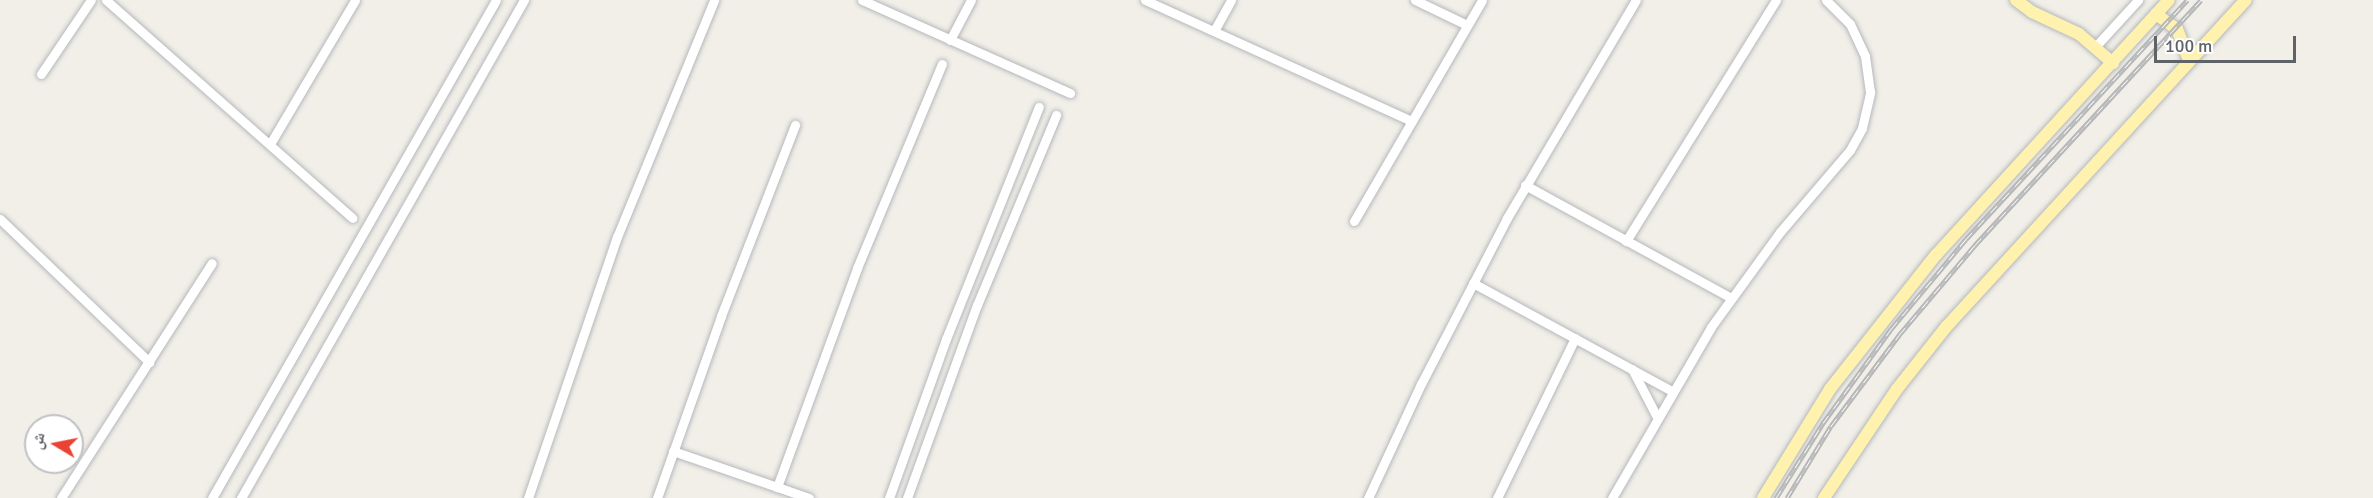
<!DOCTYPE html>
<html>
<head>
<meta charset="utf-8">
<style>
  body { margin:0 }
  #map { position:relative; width:2373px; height:498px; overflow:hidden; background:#f1efe8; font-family:Signika,"Noto Naskh Arabic",sans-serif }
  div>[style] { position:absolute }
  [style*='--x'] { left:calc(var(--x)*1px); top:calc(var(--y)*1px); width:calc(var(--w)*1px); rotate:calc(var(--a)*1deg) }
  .roads { filter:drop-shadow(0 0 2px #b5b8bc) drop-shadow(0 0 2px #b5b8bc) }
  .minor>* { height:9px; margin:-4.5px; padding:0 4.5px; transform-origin:4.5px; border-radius:4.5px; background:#fff }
  .major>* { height:12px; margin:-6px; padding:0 6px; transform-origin:6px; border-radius:6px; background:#fff2af }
  .rail>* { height:5px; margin-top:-2.5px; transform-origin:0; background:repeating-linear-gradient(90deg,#fff 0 9px,#b6b7b8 0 18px); box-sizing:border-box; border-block:2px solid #b6b7b8 }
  span { translate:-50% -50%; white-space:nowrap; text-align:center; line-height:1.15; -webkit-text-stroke:6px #fff; paint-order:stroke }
  .north { position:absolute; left:24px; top:414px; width:60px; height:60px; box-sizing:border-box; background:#fff; border:2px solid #bfc1c3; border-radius:50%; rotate:280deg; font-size:16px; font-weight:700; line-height:24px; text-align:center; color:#5f6368 }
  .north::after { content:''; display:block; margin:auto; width:21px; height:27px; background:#ea4335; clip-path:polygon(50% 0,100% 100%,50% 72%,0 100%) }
  .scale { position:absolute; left:2154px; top:36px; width:142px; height:27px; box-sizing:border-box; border:3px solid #5f6368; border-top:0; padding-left:8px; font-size:18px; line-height:21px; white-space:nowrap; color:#5f6368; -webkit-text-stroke:4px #fff; paint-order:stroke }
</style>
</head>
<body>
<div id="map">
  <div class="roads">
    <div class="minor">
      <div style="--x:106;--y:0;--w:329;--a:41.5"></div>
      <div style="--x:862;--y:0;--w:228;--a:24.1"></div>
      <div style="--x:1145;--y:0;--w:293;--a:24.4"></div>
      <div style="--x:1415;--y:0;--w:58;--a:25.7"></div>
      <div style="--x:1214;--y:31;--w:35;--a:-61"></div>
      <div style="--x:950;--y:40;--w:45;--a:-62.3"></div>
      <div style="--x:2095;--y:47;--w:64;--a:-47.5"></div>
      <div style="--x:41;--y:74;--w:89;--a:-56"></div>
      <div style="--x:270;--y:144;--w:167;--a:-59.4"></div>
      <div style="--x:1525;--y:185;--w:235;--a:28.7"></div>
      <div style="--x:0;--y:219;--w:207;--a:43.8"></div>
      <div style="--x:1354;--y:221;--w:255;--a:-59.9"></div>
      <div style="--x:1626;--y:241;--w:284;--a:-58.1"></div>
      <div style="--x:1473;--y:283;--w:226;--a:28.5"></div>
      <div style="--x:1632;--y:369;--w:54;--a:62.5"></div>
      <div style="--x:673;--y:451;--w:144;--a:19.1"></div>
      <div style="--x:777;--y:487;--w:233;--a:-69.9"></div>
      <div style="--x:857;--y:268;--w:221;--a:-67.4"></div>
      <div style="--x:61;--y:498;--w:279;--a:-57.3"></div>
      <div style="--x:212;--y:498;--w:573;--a:-60.3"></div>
      <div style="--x:241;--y:498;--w:573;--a:-60.39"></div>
      <div style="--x:528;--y:498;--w:276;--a:-71.2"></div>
      <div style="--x:617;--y:237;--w:256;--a:-67.7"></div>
      <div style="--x:657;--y:498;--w:193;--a:-70.6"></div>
      <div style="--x:721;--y:316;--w:205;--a:-68.8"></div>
      <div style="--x:889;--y:498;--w:169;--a:-70.3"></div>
      <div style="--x:946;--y:339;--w:250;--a:-68.2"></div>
      <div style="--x:907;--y:498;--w:205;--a:-70.1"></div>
      <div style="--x:977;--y:305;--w:206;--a:-67.4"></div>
      <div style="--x:1368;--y:498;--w:126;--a:-65.1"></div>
      <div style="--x:1421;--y:384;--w:187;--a:-62.6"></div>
      <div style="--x:1507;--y:218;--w:253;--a:-59.4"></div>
      <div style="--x:1497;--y:498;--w:178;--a:-64"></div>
      <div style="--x:1612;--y:498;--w:198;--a:-59.9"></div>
      <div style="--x:1711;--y:327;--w:117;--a:-54"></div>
      <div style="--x:1780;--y:232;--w:108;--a:-49.5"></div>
      <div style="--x:1850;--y:150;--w:25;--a:-61"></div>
      <div style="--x:1862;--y:128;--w:37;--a:-77"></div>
      <div style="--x:1870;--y:92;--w:36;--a:-98"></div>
      <div style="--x:1865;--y:56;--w:35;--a:-115"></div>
      <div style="--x:1850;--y:24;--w:34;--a:-135"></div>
    </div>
    <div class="major">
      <div style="--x:2016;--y:0;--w:20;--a:37"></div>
      <div style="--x:2032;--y:12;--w:52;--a:25.1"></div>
      <div style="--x:2079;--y:34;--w:45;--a:40.5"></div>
      <div style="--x:2156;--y:14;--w:26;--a:36"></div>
      <div style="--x:2177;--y:29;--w:34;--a:69"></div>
      <div style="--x:1763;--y:498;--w:128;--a:-58.4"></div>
      <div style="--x:1830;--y:389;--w:171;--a:-51.7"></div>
      <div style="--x:1936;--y:255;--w:345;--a:-47.6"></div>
      <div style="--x:1824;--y:498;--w:131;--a:-56.2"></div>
      <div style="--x:1897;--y:389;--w:80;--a:-51.6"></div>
      <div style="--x:1947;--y:326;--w:442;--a:-47.5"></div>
    </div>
  </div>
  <div class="rail">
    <div style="--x:1776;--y:498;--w:89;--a:-57.9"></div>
    <div style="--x:1823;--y:423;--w:116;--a:-54.1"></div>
    <div style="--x:1891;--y:329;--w:117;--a:-50.2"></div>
    <div style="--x:1966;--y:239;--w:326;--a:-47.2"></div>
    <div style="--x:1787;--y:498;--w:84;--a:-58.6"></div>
    <div style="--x:1831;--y:426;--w:114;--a:-53.2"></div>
    <div style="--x:1899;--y:335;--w:118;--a:-49.8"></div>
    <div style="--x:1975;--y:245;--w:333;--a:-47.3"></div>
  </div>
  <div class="north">ش</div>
  <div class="scale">100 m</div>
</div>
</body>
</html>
